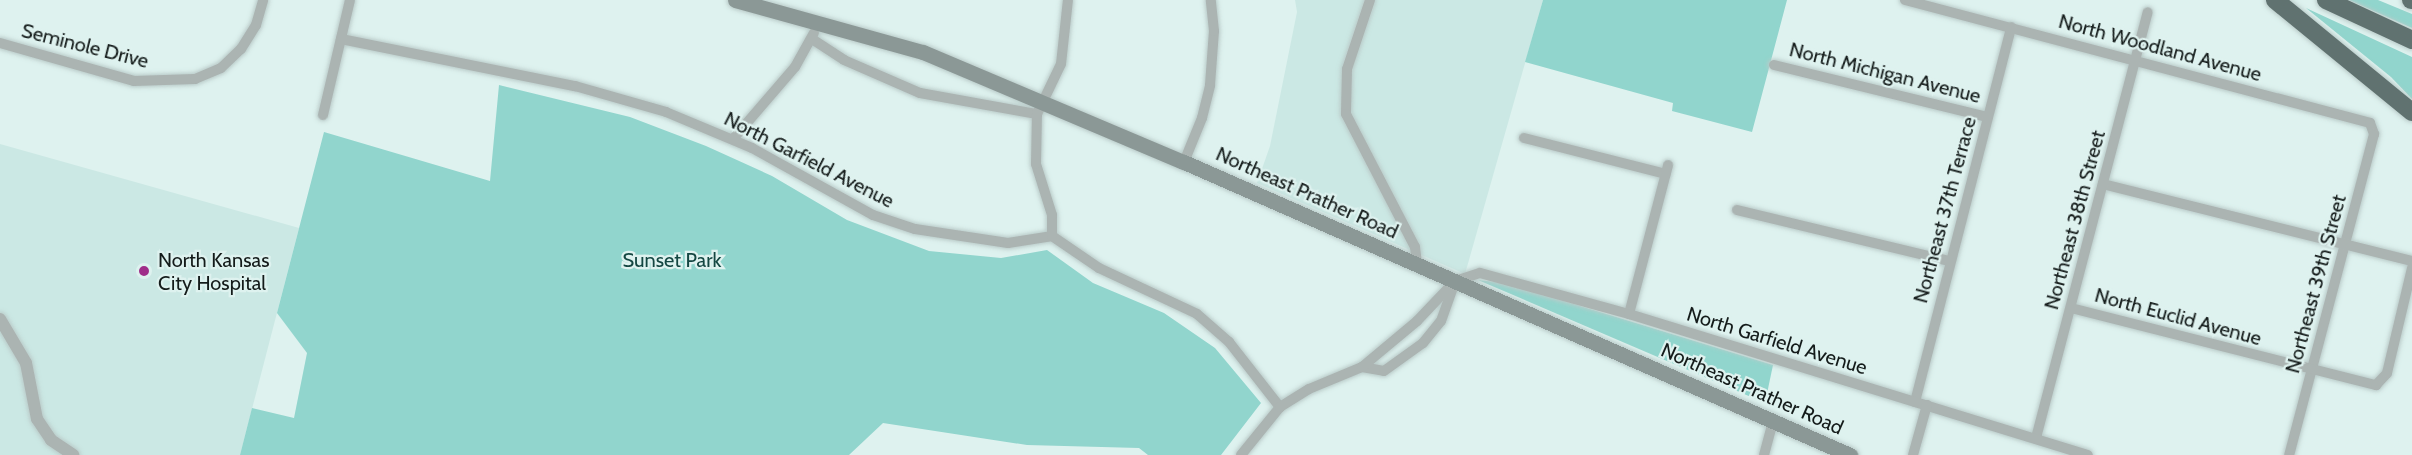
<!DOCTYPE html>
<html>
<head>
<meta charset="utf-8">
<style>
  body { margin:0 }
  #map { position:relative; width:2412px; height:455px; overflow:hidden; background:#def2ef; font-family:Cabin,sans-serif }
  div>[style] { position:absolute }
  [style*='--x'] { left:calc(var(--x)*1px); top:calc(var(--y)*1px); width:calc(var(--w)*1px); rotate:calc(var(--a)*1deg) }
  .built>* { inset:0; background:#cbe8e4 }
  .green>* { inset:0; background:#91d5cd }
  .roads { filter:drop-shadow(0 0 2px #bacbc9) drop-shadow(0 0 2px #bacbc9) }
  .minor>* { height:10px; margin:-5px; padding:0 5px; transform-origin:5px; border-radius:5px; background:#abb4b2 }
  .tertiary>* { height:12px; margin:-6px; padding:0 6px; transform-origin:6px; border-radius:6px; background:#abb4b2 }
  .secondary>* { height:15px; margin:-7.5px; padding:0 7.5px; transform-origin:7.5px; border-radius:7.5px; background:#8b9896 }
  .motorway>* { height:18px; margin:-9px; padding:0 9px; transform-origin:9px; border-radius:9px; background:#607270 }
  .dots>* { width:16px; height:16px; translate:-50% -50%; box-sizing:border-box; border:3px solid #def2ef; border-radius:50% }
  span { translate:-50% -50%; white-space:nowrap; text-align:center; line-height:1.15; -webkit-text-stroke:4.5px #def2ef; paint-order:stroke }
  .street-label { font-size:20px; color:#141b1a }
  .poi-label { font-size:20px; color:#141b1a }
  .left { translate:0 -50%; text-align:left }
  .park-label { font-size:20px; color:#144742 }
</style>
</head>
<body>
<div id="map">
  <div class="built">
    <div style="clip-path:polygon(1295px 0,1543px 0,1465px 274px,1257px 183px,1270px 146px,1297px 12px)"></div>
    <div style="clip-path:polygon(0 144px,299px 228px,240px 455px,0 455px)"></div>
  </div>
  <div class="green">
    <div style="clip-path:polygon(1543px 0,1787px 0,1752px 132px,1672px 111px,1673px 103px,1525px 62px)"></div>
    <div style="clip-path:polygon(2349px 0,2378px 0,2412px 14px,2412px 28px)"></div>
    <div style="clip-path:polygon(2306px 8px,2412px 57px,2412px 99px,2391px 77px)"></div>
    <div style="clip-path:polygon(499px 85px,630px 117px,706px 146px,772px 176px,847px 220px,929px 251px,1001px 258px,1047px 250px,1093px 283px,1164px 313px,1215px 348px,1261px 403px,1221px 455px,1148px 455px,1139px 448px,1027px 445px,883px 423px,849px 455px,240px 455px,252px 408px,294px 418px,307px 353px,277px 313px,324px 132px,490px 181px)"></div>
    <div style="clip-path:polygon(1478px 280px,1505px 283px,1773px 365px,1765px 403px)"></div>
  </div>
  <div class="roads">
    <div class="minor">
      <div style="--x:1370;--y:0;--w:73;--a:108.4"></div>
      <div style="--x:1347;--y:69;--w:45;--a:91.3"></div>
      <div style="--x:1346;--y:114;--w:150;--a:62.6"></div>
      <div style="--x:1415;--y:247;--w:17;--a:83"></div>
      <div style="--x:1905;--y:0;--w:481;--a:14.8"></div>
      <div style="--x:2370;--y:123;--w:12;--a:70"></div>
      <div style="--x:2374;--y:134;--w:332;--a:104.8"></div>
      <div style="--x:341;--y:39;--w:239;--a:11.4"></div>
      <div style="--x:575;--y:86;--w:95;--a:15.9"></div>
      <div style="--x:666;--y:112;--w:93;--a:22.7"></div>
      <div style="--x:752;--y:148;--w:138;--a:29"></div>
      <div style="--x:873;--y:215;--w:44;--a:18.4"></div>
      <div style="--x:915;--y:229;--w:94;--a:8.6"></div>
      <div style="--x:1008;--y:243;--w:45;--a:-9"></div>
      <div style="--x:1052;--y:236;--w:57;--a:34.2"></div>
      <div style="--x:1099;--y:268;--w:108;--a:25.1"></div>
      <div style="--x:1197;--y:314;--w:43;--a:41.2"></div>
      <div style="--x:1229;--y:342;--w:83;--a:51.9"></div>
      <div style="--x:812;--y:39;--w:38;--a:33"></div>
      <div style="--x:844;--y:60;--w:83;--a:23.5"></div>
      <div style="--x:920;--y:93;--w:119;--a:10.2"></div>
      <div style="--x:0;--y:43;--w:139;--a:15.8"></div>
      <div style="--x:134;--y:81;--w:61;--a:-1.9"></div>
      <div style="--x:195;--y:79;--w:28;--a:-23"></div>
      <div style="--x:221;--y:68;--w:28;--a:-44"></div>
      <div style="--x:241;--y:49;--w:28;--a:-58"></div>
      <div style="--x:256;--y:25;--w:26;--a:-74"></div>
      <div style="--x:1774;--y:65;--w:220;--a:13.7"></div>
      <div style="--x:323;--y:115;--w:118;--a:-76.8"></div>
      <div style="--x:1524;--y:138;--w:146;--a:14.2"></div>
      <div style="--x:733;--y:139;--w:95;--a:-49.3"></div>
      <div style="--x:795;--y:67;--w:39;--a:-61"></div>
      <div style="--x:1184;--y:162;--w:48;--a:-67.8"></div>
      <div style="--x:1202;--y:118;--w:34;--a:-76"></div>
      <div style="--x:1210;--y:85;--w:54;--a:-85.8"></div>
      <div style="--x:1214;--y:31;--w:31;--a:-96"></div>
      <div style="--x:2103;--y:184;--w:318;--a:14"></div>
      <div style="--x:1737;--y:210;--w:219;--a:13.5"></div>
      <div style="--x:1052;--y:236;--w:21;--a:-90"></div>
      <div style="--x:1052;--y:215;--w:53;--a:-107.4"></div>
      <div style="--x:1036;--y:164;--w:50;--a:-88.9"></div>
      <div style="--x:1037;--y:114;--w:55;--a:-64.4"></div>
      <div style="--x:1061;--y:64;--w:64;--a:-83.8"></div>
      <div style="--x:2071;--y:308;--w:315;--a:14.2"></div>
      <div style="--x:2376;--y:385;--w:16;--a:-47"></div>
      <div style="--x:2387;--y:373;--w:108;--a:-76.6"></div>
      <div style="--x:1629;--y:314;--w:154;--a:-75.3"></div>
      <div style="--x:1362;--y:367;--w:22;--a:10"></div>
      <div style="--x:1384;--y:371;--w:48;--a:-35.7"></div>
      <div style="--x:1423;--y:343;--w:28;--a:-51"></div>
      <div style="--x:1441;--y:321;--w:41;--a:-70.3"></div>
      <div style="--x:1915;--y:402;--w:387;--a:-75.6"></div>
      <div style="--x:2036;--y:438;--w:440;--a:-75.3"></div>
      <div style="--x:1241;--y:455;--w:62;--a:-50.9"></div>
      <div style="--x:1280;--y:407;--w:34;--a:-32"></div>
      <div style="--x:1309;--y:389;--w:57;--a:-22.5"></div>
      <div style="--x:1362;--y:367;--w:72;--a:-39.9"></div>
      <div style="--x:1417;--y:321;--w:55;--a:-46.5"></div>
      <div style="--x:1455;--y:281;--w:26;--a:-18"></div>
      <div style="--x:1480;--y:273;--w:155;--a:15.4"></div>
      <div style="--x:1629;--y:314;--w:480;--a:17.1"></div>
      <div style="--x:1764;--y:455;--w:35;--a:-75"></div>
      <div style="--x:1913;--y:455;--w:52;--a:-74.4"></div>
    </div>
    <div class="tertiary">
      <div style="--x:0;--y:319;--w:51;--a:59.4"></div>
      <div style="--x:26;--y:363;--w:57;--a:78.9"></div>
      <div style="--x:37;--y:419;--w:25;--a:56"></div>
      <div style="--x:51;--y:440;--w:27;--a:34"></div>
    </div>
    <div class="secondary">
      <div style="--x:735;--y:0;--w:195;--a:15.5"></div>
      <div style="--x:923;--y:52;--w:283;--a:22.9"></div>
      <div style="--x:1184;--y:162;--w:728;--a:23.75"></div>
    </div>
    <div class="motorway">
      <div style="--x:2275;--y:0;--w:177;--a:39.3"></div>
      <div style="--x:2326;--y:0;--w:95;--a:24.9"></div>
      <div style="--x:2411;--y:0;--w:1;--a:0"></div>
    </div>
  </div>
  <div class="dots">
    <div style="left:144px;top:271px;background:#9f2d89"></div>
  </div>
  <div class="street-label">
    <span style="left:85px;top:46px;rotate:14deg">Seminole Drive</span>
    <span style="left:2160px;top:48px;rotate:15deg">North Woodland Avenue</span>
    <span style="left:1885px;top:73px;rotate:14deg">North Michigan Avenue</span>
    <span style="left:809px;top:160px;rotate:27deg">North Garfield Avenue</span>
    <span style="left:1307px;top:193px;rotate:24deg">Northeast Prather Road</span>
    <span style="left:1945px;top:210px;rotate:-75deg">Northeast 37th Terrace</span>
    <span style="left:2075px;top:220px;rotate:-75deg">Northeast 38th Street</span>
    <span style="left:2316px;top:284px;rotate:-75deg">Northeast 39th Street</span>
    <span style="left:2178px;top:317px;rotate:15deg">North Euclid Avenue</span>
    <span style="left:1777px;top:341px;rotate:17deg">North Garfield Avenue</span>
    <span style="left:1752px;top:389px;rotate:24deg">Northeast Prather Road</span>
  </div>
  <div class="poi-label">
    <span class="left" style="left:158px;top:272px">North Kansas<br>City Hospital</span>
  </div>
  <div class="park-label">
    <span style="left:672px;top:260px">Sunset Park</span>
  </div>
</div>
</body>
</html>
